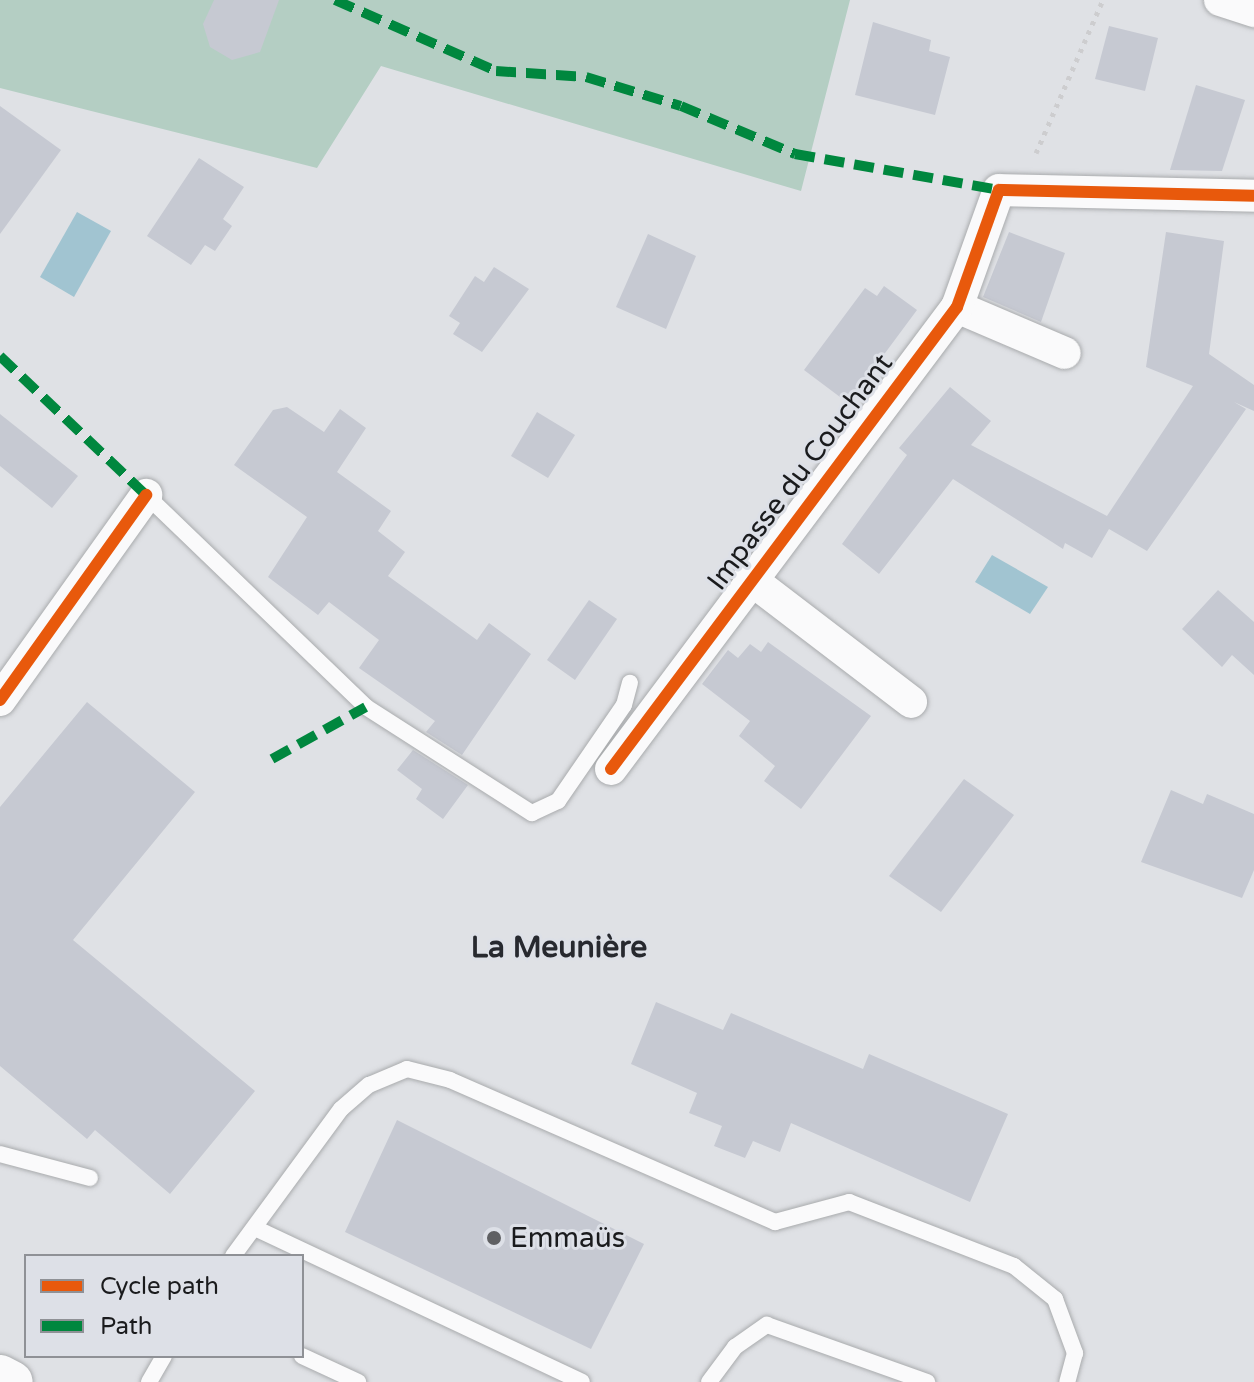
<!DOCTYPE html>
<html>
<head>
<meta charset="utf-8">
<style>
  body { margin:0 }
  #map { position:relative; width:1254px; height:1382px; overflow:hidden; background:#dfe1e5; font-family:"Varela Round",sans-serif }
  div>[style] { position:absolute }
  [style*='--x'] { left:calc(var(--x)*1px); top:calc(var(--y)*1px); width:calc(var(--w)*1px); rotate:calc(var(--a)*1deg) }
  .forest>* { inset:0; background:#b4cec3 }
  .water>* { inset:0; background:#a1c4d1 }
  .building>* { inset:0; background:#c6c9d2 }
  .path>* { height:5px; margin-top:-2.5px; transform-origin:0; background:repeating-linear-gradient(90deg,#cdcdcf 0 4px,transparent 0 10px) }
  .roads { filter:drop-shadow(0 0 2px #a9abad) drop-shadow(0 0 2px #a9abad) }
  .service>* { height:16px; margin:-8px; padding:0 8px; transform-origin:8px; border-radius:8px; background:#fafafb }
  .minor>* { height:32px; margin:-16px; padding:0 16px; transform-origin:16px; border-radius:16px; background:#fafafb }
  .tertiary>* { height:42px; margin:-21px; padding:0 21px; transform-origin:21px; border-radius:21px; background:#fafafb }
  .quiet>* { height:10px; margin-top:-5px; transform-origin:0; background:repeating-linear-gradient(90deg,#00873e 0 20px,transparent 0 30px) }
  .cycleway>* { height:12px; margin:-6px; padding:0 6px; transform-origin:6px; border-radius:6px; background:#e8590c }
  .dots>* { width:22px; height:22px; translate:-50% -50%; box-sizing:border-box; border:4px solid #dde0e7; border-radius:50% }
  span { translate:-50% -50%; white-space:nowrap; text-align:center; line-height:1.15; -webkit-text-stroke:6px #dde0e7; paint-order:stroke }
  .street-label { font-size:28px; color:#1a1b1d }
  .poi-label { font-size:28px; color:#1a1b1d }
  .left { translate:0 -50%; text-align:left }
  .neighbourhood-label { font-size:30px; color:#27292f; font-weight:700 }
  .legend { position:absolute; left:24px; top:1254px; width:280px; height:104px; box-sizing:border-box; background:#dde0e7; border:2px solid #8f9196; margin:0; padding:10px 14px; list-style:none; font-size:24px; color:#1a1b1d }
  .legend li { display:flex; align-items:center; gap:16px; height:40px }
  .legend b { width:40px; border:2px solid #8f9196 }
</style>
</head>
<body>
<div id="map">
  <div class="forest">
    <div style="clip-path:polygon(0 0,850px 0,801px 191px,381px 66px,317px 168px,0 88px)"></div>
  </div>
  <div class="water">
    <div style="clip-path:polygon(77px 212px,111px 231px,74px 297px,40px 277px)"></div>
    <div style="clip-path:polygon(992px 555px,1048px 587px,1030px 614px,975px 582px)"></div>
  </div>
  <div class="building">
    <div style="clip-path:polygon(214px 0,279px 0,260px 52px,232px 60px,210px 47px,203px 24px)"></div>
    <div style="clip-path:polygon(873px 22px,931px 40px,929px 51px,950px 57px,935px 115px,855px 95px)"></div>
    <div style="clip-path:polygon(1109px 26px,1158px 38px,1145px 91px,1095px 79px)"></div>
    <div style="clip-path:polygon(1196px 85px,1245px 100px,1222px 171px,1170px 170px)"></div>
    <div style="clip-path:polygon(0 106px,61px 150px,0 234px)"></div>
    <div style="clip-path:polygon(199px 158px,244px 187px,223px 219px,232px 226px,215px 251px,205px 245px,191px 265px,147px 236px)"></div>
    <div style="clip-path:polygon(1009px 232px,1065px 253px,1041px 322px,983px 297px)"></div>
    <div style="clip-path:polygon(1166px 232px,1224px 241px,1209px 354px,1254px 385px,1254px 411px,1234px 402px,1246px 409px,1147px 551px,1109px 529px,1092px 558px,1065px 543px,1063px 549px,953px 479px,879px 574px,842px 544px,907px 455px,899px 448px,950px 387px,991px 421px,971px 445px,1107px 516px,1193px 386px,1146px 367px)"></div>
    <div style="clip-path:polygon(648px 234px,696px 256px,666px 329px,616px 307px)"></div>
    <div style="clip-path:polygon(494px 267px,529px 289px,482px 352px,453px 334px,460px 323px,449px 316px,475px 276px,484px 282px)"></div>
    <div style="clip-path:polygon(884px 286px,917px 310px,848px 403px,804px 370px,865px 288px,877px 296px)"></div>
    <div style="clip-path:polygon(287px 407px,324px 432px,340px 409px,366px 428px,337px 472px,391px 511px,378px 531px,405px 552px,388px 576px,477px 640px,489px 623px,531px 654px,462px 755px,426px 732px,435px 721px,359px 668px,379px 640px,329px 602px,318px 615px,268px 577px,307px 517px,234px 465px,273px 410px)"></div>
    <div style="clip-path:polygon(537px 412px,575px 435px,548px 478px,511px 456px)"></div>
    <div style="clip-path:polygon(0 414px,78px 476px,52px 508px,0 466px)"></div>
    <div style="clip-path:polygon(1218px 590px,1254px 622px,1254px 675px,1232px 655px,1222px 667px,1182px 629px)"></div>
    <div style="clip-path:polygon(589px 600px,617px 619px,575px 680px,547px 660px)"></div>
    <div style="clip-path:polygon(768px 642px,871px 716px,801px 809px,764px 781px,775px 766px,739px 736px,750px 721px,702px 684px,728px 650px,738px 658px,750px 644px,761px 652px)"></div>
    <div style="clip-path:polygon(87px 702px,195px 792px,73px 940px,255px 1091px,170px 1194px,95px 1130px,87px 1139px,0 1066px,0 807px)"></div>
    <div style="clip-path:polygon(413px 750px,468px 785px,443px 819px,416px 799px,422px 789px,397px 770px)"></div>
    <div style="clip-path:polygon(964px 779px,1014px 815px,941px 912px,889px 876px)"></div>
    <div style="clip-path:polygon(1171px 790px,1203px 804px,1207px 794px,1254px 814px,1254px 870px,1242px 898px,1141px 862px)"></div>
    <div style="clip-path:polygon(656px 1002px,723px 1030px,731px 1013px,863px 1069px,869px 1054px,1008px 1114px,970px 1202px,791px 1123px,780px 1152px,753px 1141px,745px 1158px,714px 1146px,722px 1126px,689px 1113px,697px 1093px,631px 1064px)"></div>
    <div style="clip-path:polygon(397px 1120px,644px 1244px,591px 1349px,345px 1232px)"></div>
  </div>
  <div class="path">
    <div style="--x:1036;--y:153;--w:167;--a:-66.4"></div>
  </div>
  <div class="roads">
    <div class="service">
      <div style="--x:146;--y:495;--w:306;--a:43.9"></div>
      <div style="--x:366;--y:707;--w:197;--a:32.6"></div>
      <div style="--x:532;--y:813;--w:29;--a:-25"></div>
      <div style="--x:558;--y:801;--w:116;--a:-55.5"></div>
      <div style="--x:624;--y:705;--w:23;--a:-75"></div>
      <div style="--x:0;--y:1154;--w:93;--a:14.9"></div>
      <div style="--x:257;--y:1229;--w:359;--a:25.2"></div>
      <div style="--x:233;--y:1256;--w:182;--a:-53.7"></div>
      <div style="--x:341;--y:1109;--w:37;--a:-41"></div>
      <div style="--x:369;--y:1085;--w:41;--a:-22.8"></div>
      <div style="--x:407;--y:1069;--w:44;--a:14.3"></div>
      <div style="--x:450;--y:1080;--w:355;--a:23.6"></div>
      <div style="--x:775;--y:1222;--w:77;--a:-15.1"></div>
      <div style="--x:849;--y:1202;--w:177;--a:21.2"></div>
      <div style="--x:1014;--y:1266;--w:53;--a:38.8"></div>
      <div style="--x:1055;--y:1299;--w:58;--a:69.7"></div>
      <div style="--x:1075;--y:1353;--w:30;--a:105"></div>
      <div style="--x:302;--y:1356;--w:62;--a:24.9"></div>
      <div style="--x:149;--y:1382;--w:30;--a:-60"></div>
      <div style="--x:709;--y:1382;--w:44;--a:-53.4"></div>
      <div style="--x:735;--y:1347;--w:39;--a:-35"></div>
      <div style="--x:767;--y:1325;--w:170;--a:19.6"></div>
    </div>
    <div class="minor">
      <div style="--x:1220;--y:0;--w:36;--a:18"></div>
      <div style="--x:957;--y:307;--w:117;--a:23.1"></div>
      <div style="--x:749;--y:578;--w:204;--a:37.4"></div>
      <div style="--x:0;--y:700;--w:252;--a:-54.5"></div>
      <div style="--x:611;--y:769;--w:577;--a:-53.17"></div>
      <div style="--x:957;--y:307;--w:124;--a:-70.3"></div>
      <div style="--x:999;--y:190;--w:255;--a:1.3"></div>
    </div>
    <div class="tertiary">
      <div style="--x:0;--y:1376;--w:13;--a:27"></div>
    </div>
  </div>
  <div class="quiet">
    <div style="--x:335;--y:0;--w:176;--a:23.8"></div>
    <div style="--x:496;--y:71;--w:90;--a:3.8"></div>
    <div style="--x:586;--y:77;--w:99;--a:17"></div>
    <div style="--x:681;--y:106;--w:124;--a:22.8"></div>
    <div style="--x:795;--y:154;--w:207;--a:10"></div>
    <div style="--x:0;--y:356;--w:202;--a:43.6"></div>
    <div style="--x:272;--y:759;--w:107;--a:-29"></div>
  </div>
  <div class="cycleway">
    <div style="--x:0;--y:700;--w:252;--a:-54.5"></div>
    <div style="--x:611;--y:769;--w:577;--a:-53.17"></div>
    <div style="--x:957;--y:307;--w:124;--a:-70.3"></div>
    <div style="--x:999;--y:190;--w:255;--a:1.3"></div>
  </div>
  <div class="dots">
    <div style="left:494px;top:1238px;background:#5f6063"></div>
  </div>
  <div class="street-label">
    <span style="left:800px;top:472px;rotate:-53deg">Impasse du Couchant</span>
  </div>
  <div class="poi-label">
    <span class="left" style="left:510px;top:1238px">Emmaüs</span>
  </div>
  <div class="neighbourhood-label">
    <span style="left:559px;top:948px">La Meunière</span>
  </div>
  <ul class="legend">
  <li><b style="height:10px;background:#e8590c"></b>Cycle path</li>
  <li><b style="height:10px;background:#00873e"></b>Path</li>
  </ul>
</div>
</body>
</html>
